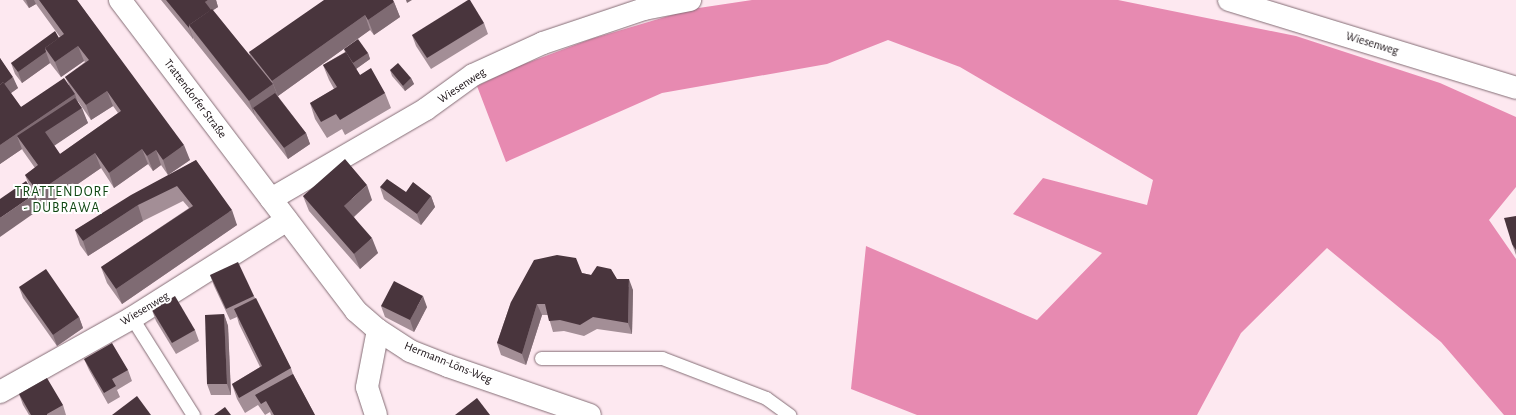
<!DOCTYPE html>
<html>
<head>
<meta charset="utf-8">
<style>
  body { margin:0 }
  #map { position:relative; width:1516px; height:415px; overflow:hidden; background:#fde8f0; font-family:"Alegreya Sans",sans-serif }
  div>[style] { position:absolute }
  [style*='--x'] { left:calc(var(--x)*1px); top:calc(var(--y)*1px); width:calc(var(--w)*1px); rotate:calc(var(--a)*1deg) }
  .forest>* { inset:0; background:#e78ab1 }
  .roads { filter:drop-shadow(0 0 1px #846d75) drop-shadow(0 0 1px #846d75) }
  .lane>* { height:13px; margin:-6.5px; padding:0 6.5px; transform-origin:6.5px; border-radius:6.5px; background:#fff }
  .street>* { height:22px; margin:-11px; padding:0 11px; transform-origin:11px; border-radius:11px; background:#fff }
  .wall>* { inset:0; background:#a38e96 }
  .shaded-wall>* { inset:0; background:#7f6b73 }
  .building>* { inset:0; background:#49353d }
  span { translate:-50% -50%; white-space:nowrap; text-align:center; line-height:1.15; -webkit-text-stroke:4px #fff; paint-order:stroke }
  .street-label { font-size:12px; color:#1a1115 }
  .quarter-label { font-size:14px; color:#104713; letter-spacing:1px }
</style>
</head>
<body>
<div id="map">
  <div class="forest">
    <div style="clip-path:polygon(752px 0,1118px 0,1296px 36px,1440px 83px,1516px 117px,1516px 187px,1489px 220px,1516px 259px,1516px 415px,1504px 415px,1441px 342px,1327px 248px,1241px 333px,1197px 415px,917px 415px,851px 389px,866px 246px,1037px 320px,1102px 253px,1013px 214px,1043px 178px,1147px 205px,1153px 180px,960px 67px,888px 40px,827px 64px,662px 93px,506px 162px,477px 86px,516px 67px,591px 39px,692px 9px)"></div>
  </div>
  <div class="roads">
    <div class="lane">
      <div style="--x:132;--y:318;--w:115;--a:57.8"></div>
      <div style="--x:541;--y:358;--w:121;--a:0"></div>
      <div style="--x:662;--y:358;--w:111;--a:21"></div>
      <div style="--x:766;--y:398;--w:29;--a:36"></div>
    </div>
    <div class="street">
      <div style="--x:120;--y:0;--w:390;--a:52.8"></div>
      <div style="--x:356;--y:311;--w:29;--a:41"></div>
      <div style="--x:378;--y:330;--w:38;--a:33"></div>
      <div style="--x:410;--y:351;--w:41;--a:21.5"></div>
      <div style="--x:448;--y:366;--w:150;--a:19"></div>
      <div style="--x:1229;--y:0;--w:300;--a:17"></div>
      <div style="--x:271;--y:199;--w:179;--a:-30.1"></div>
      <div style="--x:426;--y:109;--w:58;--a:-35.9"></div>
      <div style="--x:473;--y:75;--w:77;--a:-24.6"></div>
      <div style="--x:543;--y:43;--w:107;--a:-18.6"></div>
      <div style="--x:644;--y:9;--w:47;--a:-11.1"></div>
      <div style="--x:0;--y:392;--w:151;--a:-29.3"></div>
      <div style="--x:132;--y:318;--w:183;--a:-32.3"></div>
      <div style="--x:376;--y:415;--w:29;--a:-108"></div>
      <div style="--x:367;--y:387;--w:58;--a:-79.1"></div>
    </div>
  </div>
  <div class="wall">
    <div style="clip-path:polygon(evenodd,23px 0,77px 0,190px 160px,168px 175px,161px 165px,153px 171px,148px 164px,114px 188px,101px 168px,43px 208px,37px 198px,40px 209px,29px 185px,25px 175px,35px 168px,23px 151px,22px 149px,0 164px,0 58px,18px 88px,11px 93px,21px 107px,69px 85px,65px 77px,85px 62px,84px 61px,61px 77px,50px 63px,22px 83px,15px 74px,11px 63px,60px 37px,36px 4px,29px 8px,23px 0,77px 100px,91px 120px,113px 106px,118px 113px,60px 154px,54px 145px,88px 123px,77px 100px)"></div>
    <div style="clip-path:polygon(161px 0,216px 0,218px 7px,213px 10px,250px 56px,249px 52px,394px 2px,400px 17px,374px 35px,370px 30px,278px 96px,277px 95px,306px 133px,310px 144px,288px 159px,257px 119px,255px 116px,194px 40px,193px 38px,193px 39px)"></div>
    <div style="clip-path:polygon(484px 23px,488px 34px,431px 69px,416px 46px,412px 35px)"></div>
    <div style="clip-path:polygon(344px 49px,368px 53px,370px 59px,356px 69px,360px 75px,385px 93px,391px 108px,345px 135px,342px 129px,327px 138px,315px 119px,310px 103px,334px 89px,329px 80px,323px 65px,345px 52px)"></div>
    <div style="clip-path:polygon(390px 70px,411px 78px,414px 84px,405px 91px,392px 76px)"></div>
    <div style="clip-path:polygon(196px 160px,237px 225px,122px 304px,107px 283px,101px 267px,189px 208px,183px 201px,143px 221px,88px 256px,80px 245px,75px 230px)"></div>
    <div style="clip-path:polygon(380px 187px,406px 192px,431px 196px,435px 207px,421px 225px,384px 199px)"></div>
    <div style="clip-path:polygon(303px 196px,372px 200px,354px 217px,378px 253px,360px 269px,309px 211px)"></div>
    <div style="clip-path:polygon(1516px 216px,1516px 255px,1512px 244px)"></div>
    <div style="clip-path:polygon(582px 273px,591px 275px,617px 279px,633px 290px,632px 334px,597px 329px,584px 336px,564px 331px,553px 332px,548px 315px,542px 315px,526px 365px,501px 355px,497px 343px,511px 302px)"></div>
    <div style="clip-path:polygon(210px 275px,254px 296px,291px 368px,293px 374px,315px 415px,271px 415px,270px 412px,265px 415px,258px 405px,245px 413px,237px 399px,232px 384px,260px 367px,239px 324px,237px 317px,230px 320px,214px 286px)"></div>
    <div style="clip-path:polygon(19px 287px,79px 317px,83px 328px,57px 346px,23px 298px)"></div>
    <div style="clip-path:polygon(381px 306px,427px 307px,414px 332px,385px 317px)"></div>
    <div style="clip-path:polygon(152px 310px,195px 330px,199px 341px,176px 354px,156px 321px)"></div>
    <div style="clip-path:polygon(224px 314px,228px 326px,231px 395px,211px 395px,207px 384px)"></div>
    <div style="clip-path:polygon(84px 359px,128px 370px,132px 381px,117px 390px,120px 397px,108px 404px,89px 370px)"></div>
    <div style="clip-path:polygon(19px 394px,63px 405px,66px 415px,29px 415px,23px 405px)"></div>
  </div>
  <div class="shaded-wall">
    <div style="clip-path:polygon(26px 0,34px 0,36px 4px,29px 8px)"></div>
    <div style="clip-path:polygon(208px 0,216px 0,218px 7px,209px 13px,205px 2px)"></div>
    <div style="clip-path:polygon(406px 0,412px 0,407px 3px)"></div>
    <div style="clip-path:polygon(394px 2px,400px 17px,374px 35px,368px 20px)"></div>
    <div style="clip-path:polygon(365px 15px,370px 30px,278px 96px,272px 81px)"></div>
    <div style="clip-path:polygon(189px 27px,193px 38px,193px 39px,189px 28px)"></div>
    <div style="clip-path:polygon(78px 46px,84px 61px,61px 77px,55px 62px)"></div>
    <div style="clip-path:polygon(46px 52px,50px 63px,22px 83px,18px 72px)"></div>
    <div style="clip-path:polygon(368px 53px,370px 59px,356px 69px,353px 63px)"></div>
    <div style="clip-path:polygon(13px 77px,18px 88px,0 101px,0 87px)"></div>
    <div style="clip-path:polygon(411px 78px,414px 84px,405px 91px,403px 86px)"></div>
    <div style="clip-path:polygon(273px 84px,279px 99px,253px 108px,255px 116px,249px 101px)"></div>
    <div style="clip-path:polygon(107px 91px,113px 106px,91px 120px,86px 105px)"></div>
    <div style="clip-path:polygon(75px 94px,80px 109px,82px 108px,88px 123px,51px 148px,17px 136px,22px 149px,0 164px,0 145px)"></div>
    <div style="clip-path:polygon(306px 133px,310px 144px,288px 159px,284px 148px)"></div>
    <div style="clip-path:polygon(184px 145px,190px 160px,168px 175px,163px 160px)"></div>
    <div style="clip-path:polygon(142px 149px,148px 164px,114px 188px,109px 173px)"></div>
    <div style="clip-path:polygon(156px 150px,161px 165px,153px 171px,147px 156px)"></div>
    <div style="clip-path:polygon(95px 153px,101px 168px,43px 208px,38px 192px)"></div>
    <div style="clip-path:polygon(367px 185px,372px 200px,349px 221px,344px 206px)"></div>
    <div style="clip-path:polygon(35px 194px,40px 209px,0 237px,0 218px)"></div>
    <div style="clip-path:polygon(431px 196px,435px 207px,421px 225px,417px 214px)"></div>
    <div style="clip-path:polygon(138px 205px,143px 221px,88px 256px,83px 241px)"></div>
    <div style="clip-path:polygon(232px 210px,237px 225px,122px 304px,116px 289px)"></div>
    <div style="clip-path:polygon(372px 238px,378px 253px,360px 269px,354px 254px)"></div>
    <div style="clip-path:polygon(629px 279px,633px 290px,632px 334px,628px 323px)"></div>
    <div style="clip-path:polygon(423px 296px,427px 307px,414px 332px,410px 320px)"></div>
    <div style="clip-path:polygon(537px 304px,542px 315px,526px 365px,522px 354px)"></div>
    <div style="clip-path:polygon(224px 314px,228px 326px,231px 395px,227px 384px)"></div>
    <div style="clip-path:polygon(79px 317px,83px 328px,57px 346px,53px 335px)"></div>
  </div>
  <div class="building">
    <div style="clip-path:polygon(39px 0,77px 0,184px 145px,163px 160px,156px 150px,147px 156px,142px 149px,109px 173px,95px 153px,38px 192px,25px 175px,38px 165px,17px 136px,75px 98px,82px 108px,45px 132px,60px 154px,121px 111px,107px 91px,86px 105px,65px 77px,89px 60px,78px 46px,55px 62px,45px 48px,64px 34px)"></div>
    <div style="clip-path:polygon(166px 0,208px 0,205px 2px,211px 10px,189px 25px,189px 28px)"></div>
    <div style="clip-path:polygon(324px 0,393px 0,394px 2px,368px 20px,365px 15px,272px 81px,249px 52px)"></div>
    <div style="clip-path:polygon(468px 0,470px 0,484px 23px,427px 58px,412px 35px)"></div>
    <div style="clip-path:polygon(212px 9px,273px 84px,249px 101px,189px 25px)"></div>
    <div style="clip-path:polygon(55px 31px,59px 38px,45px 48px,46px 52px,18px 72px,11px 63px)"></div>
    <div style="clip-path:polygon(358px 39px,368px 53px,353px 63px,344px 49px)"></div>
    <div style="clip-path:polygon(346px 52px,360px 75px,371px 68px,385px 93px,340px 120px,336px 114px,321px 122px,310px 103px,337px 87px,323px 65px)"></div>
    <div style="clip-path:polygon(0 58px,13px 77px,4px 84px,3px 82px,0 85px)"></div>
    <div style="clip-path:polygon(398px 63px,411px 78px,403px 86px,390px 70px)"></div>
    <div style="clip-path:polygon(64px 78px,75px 94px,0 145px,0 85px,3px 82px,21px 107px)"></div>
    <div style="clip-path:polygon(275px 93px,306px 133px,284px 148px,253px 108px)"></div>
    <div style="clip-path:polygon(345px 159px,367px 185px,344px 206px,372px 238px,354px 254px,303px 196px)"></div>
    <div style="clip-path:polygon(196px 160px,232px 210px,116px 289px,101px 267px,193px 206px,177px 186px,138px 205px,83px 241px,75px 230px,131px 195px)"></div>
    <div style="clip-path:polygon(387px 179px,406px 192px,413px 182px,431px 196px,417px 214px,380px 187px)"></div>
    <div style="clip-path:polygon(26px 181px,35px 194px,0 218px,0 199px)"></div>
    <div style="clip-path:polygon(1516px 216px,1516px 250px,1512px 244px,1504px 218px)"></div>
    <div style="clip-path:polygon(557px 255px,576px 258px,582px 273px,591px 275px,597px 266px,611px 269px,617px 279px,629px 279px,628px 323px,593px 317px,580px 325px,560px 320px,549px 321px,545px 304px,537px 304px,522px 354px,497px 343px,511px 302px,534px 260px)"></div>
    <div style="clip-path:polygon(238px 262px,254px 296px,226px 309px,210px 275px)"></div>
    <div style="clip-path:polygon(46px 269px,79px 317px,53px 335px,19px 287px)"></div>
    <div style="clip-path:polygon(394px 281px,423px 296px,410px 320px,381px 306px)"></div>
    <div style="clip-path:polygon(175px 296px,195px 330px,172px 343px,152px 310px)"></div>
    <div style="clip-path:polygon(256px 298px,291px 368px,239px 398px,232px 384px,262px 366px,234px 309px)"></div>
    <div style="clip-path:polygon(224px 314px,227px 384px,207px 384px,205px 315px)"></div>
    <div style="clip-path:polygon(112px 343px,128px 370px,112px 379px,116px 386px,104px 393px,84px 359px)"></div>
    <div style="clip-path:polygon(293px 374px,315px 415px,274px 415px,266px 401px,261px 404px,255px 395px)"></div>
    <div style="clip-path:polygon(47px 378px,63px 405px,47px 414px,47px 415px,31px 415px,19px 394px)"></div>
    <div style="clip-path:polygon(137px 396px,151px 415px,112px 415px)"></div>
    <div style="clip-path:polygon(477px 398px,490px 415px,455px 415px)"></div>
    <div style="clip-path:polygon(225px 407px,231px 415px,214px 415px)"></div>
  </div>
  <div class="street-label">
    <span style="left:1372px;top:44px;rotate:17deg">Wiesenweg</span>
    <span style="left:462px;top:86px;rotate:-33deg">Wiesenweg</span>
    <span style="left:195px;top:99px;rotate:53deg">Trattendorfer Straße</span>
    <span style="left:145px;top:309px;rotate:-31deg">Wiesenweg</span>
    <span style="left:448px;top:363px;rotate:22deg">Hermann-Löns-Weg</span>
  </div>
  <div class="quarter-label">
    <span style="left:62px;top:200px">TRATTENDORF<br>- DUBRAWA</span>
  </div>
</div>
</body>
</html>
